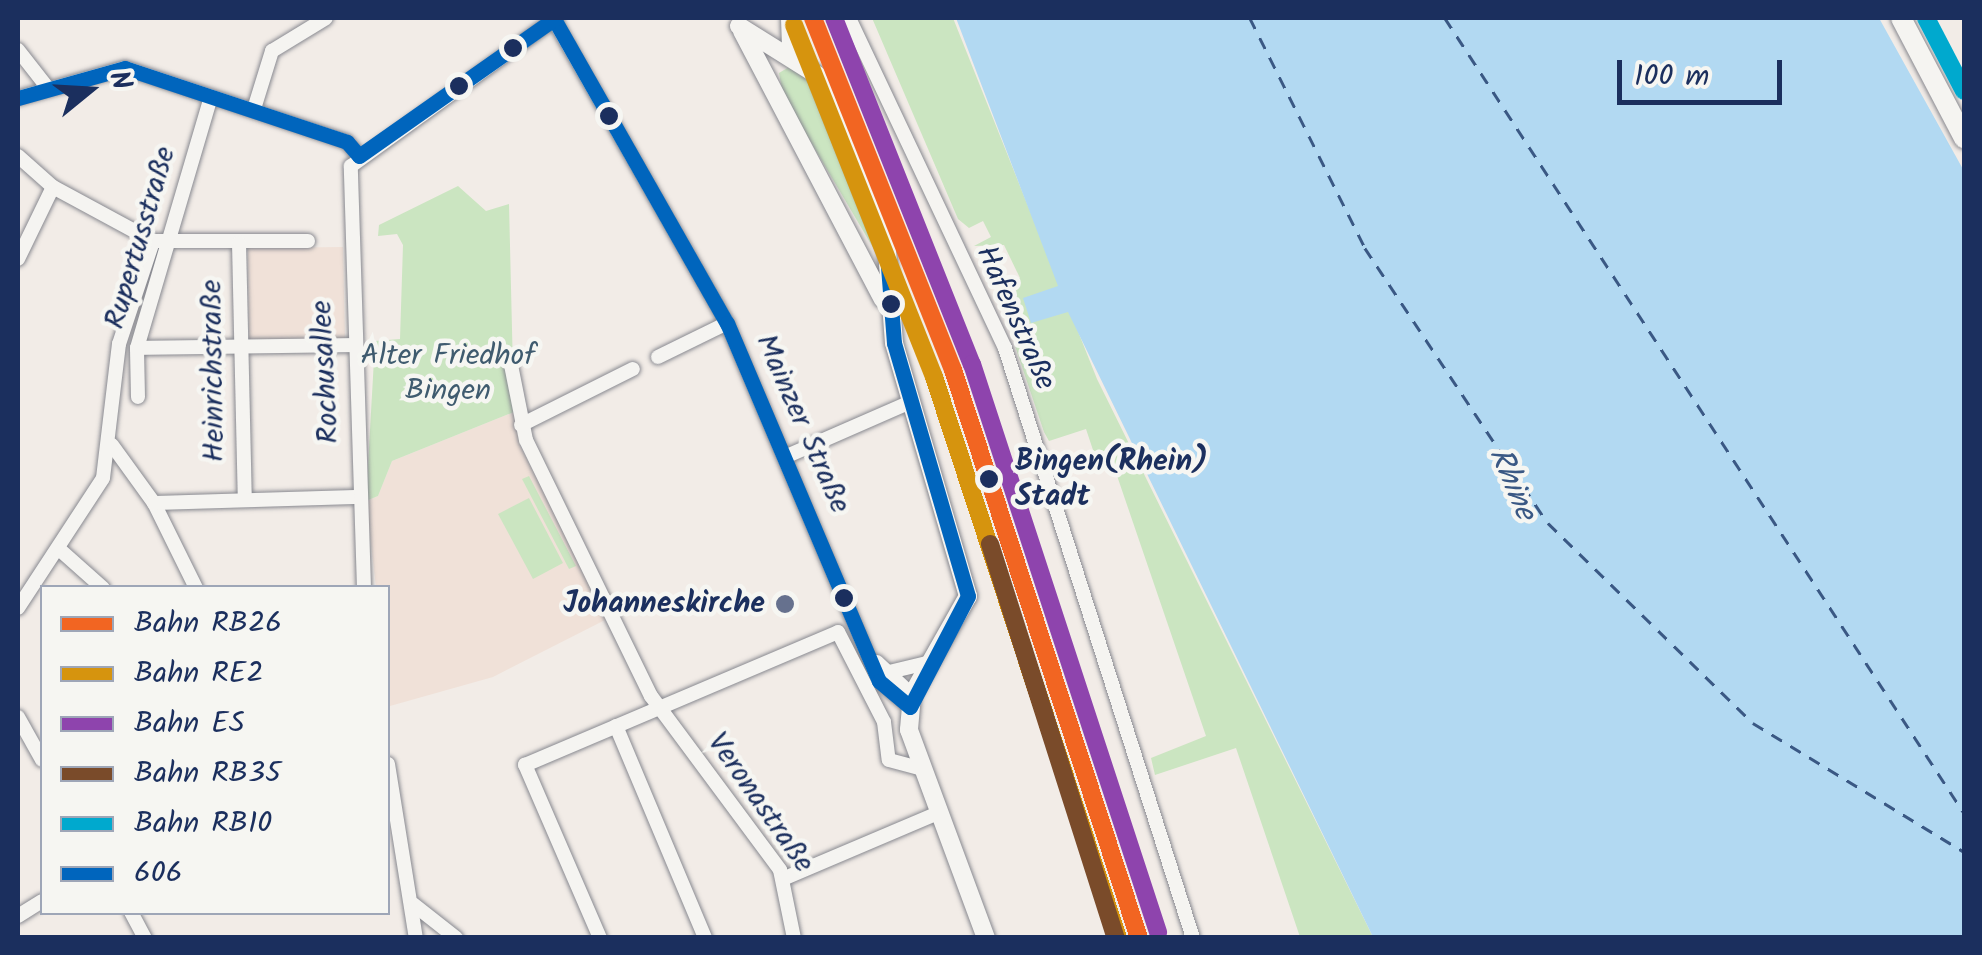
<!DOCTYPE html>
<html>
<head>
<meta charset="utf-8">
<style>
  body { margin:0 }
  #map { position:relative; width:1982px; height:955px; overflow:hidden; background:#f2ece7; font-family:Kalam,sans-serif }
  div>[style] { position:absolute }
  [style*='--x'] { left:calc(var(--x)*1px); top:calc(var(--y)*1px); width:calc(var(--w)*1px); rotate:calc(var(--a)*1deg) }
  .built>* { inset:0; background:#f0e1d8 }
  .green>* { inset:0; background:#cbe5c1 }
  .water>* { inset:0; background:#b2d9f2 }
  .ferry>* { height:2.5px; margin-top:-1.25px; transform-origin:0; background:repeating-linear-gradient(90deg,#3a5884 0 12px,transparent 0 22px) }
  .roads { filter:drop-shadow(0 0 2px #888990) drop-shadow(0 0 2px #888990) }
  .street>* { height:14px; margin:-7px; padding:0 7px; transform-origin:7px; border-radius:7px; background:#f5f4f1 }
  .secondary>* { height:18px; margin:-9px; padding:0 9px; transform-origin:9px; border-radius:9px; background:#f5f4f1 }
  .primary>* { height:20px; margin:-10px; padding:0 10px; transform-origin:10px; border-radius:10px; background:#f5f4f1 }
  .bus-1>* { height:15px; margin:-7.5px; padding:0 7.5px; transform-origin:7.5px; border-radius:7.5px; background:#0065bd }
  .rail-1>* { height:18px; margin:-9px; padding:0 9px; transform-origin:9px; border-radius:9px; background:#f26522 }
  .rail-2>* { height:18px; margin:-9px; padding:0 9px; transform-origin:9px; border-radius:9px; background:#d6940e }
  .rail-3>* { height:18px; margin:-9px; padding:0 9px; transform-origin:9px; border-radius:9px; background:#8e44ad }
  .rail-4>* { height:18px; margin:-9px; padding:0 9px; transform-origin:9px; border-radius:9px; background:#7a4b2a }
  .rail-5>* { height:18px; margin:-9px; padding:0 9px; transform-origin:9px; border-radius:9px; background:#00a9ce }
  .dots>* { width:28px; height:28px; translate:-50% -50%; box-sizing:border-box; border:5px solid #f6f6f2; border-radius:50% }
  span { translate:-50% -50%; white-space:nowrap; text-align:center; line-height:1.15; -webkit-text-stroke:9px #f6f6f2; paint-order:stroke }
  .street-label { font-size:30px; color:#1b2f5e }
  .park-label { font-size:30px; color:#3f5b6f }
  .stop-label { font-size:30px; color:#1b2f5e; font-weight:700 }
  .left { translate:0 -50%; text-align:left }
  .poi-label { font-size:30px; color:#1b2f5e; font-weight:700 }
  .right { translate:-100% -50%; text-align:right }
  .water-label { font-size:32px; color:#3a5884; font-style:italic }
  .frame { position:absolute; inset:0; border:20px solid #1b2f5e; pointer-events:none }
  .legend { position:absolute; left:40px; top:585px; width:350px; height:330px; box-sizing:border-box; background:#f6f6f2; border:2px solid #9ea6b7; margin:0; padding:12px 18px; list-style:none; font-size:30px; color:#1b2f5e }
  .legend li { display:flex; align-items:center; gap:20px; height:50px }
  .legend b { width:50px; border:2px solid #9ea6b7 }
  .north { position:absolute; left:40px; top:40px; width:100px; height:100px; -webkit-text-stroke:8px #f6f6f2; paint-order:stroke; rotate:72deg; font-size:28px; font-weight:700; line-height:40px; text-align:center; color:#1b2f5e }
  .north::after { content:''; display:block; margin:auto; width:35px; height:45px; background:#1b2f5e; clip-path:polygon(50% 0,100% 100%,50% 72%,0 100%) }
  .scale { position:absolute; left:1617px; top:60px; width:165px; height:45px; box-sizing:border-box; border:5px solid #1b2f5e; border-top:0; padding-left:12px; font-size:30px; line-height:35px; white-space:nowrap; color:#1b2f5e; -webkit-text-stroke:8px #f6f6f2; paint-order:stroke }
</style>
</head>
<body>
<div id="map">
  <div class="built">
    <div style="clip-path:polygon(343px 247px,345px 339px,249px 340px,248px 248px)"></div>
    <div style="clip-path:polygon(514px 412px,520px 446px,607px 619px,493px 677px,390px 706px,388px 588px,376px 587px,366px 501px,378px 496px,392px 461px)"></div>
  </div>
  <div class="green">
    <div style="clip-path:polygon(872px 18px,953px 18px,1097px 379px,1373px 937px,1300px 937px,1236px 748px,1155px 775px,1151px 758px,1206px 736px,1113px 464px,1099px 468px,1086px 429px,1049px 441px,1044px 432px,1014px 343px,1025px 337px,1010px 294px,998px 289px,1020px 278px,1004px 245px,974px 246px,991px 237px,983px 221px,969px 228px,958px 219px)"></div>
    <div style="clip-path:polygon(799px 61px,821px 94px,878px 256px,783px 95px,779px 73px)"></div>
    <div style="clip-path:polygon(458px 186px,486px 211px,509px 204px,514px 412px,392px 461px,378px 496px,366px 501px,375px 341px,400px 339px,403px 245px,397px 234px,378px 236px,379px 225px)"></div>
    <div style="clip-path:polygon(529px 476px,576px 566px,569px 569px,522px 479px)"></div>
    <div style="clip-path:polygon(529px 498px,563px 563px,533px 579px,498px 514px)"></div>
  </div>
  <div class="water">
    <div style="clip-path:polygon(956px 18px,1879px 18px,1964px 171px,1964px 937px,1373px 937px,1068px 312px,1031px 323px,1023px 298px,1058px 286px)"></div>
  </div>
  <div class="ferry">
    <div style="--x:1250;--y:18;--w:257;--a:63.4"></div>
    <div style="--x:1365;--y:248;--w:330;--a:56.4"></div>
    <div style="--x:1548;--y:523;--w:286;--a:44.3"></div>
    <div style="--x:1753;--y:723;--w:247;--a:31.4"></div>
    <div style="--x:1445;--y:18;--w:949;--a:56.86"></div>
  </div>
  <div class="roads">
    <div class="street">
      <div style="--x:553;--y:18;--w:351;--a:60.3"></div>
      <div style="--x:727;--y:323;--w:389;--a:67"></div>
      <div style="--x:879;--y:681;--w:40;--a:40"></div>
      <div style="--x:788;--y:18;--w:36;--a:88"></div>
      <div style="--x:849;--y:18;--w:365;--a:64.7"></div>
      <div style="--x:1005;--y:348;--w:619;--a:72.33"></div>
      <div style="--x:18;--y:50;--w:47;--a:51.9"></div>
      <div style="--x:18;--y:98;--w:111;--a:-15.7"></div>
      <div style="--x:125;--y:68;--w:234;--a:18.4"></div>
      <div style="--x:347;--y:142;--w:18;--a:49"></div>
      <div style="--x:254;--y:109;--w:61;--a:-72.8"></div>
      <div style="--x:272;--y:51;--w:63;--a:-31.4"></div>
      <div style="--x:18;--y:156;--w:47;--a:41.5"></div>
      <div style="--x:53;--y:187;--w:114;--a:28.4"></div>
      <div style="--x:153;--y:241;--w:155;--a:0"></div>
      <div style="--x:239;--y:243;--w:255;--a:88.7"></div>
      <div style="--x:18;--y:259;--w:80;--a:-64.1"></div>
      <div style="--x:137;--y:348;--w:214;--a:-0.8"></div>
      <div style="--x:658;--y:357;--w:77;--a:-26.2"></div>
      <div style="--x:511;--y:365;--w:76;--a:78.7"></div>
      <div style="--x:526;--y:440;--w:285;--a:64"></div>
      <div style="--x:651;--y:696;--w:217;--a:53.4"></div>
      <div style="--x:780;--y:870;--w:69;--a:78.4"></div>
      <div style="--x:138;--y:397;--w:49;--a:-91.2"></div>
      <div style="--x:137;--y:348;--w:262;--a:-73.6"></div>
      <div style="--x:521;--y:425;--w:125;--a:-26.6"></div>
      <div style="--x:112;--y:445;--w:72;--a:54.1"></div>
      <div style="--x:154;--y:503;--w:95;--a:63.7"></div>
      <div style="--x:787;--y:456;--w:137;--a:-23.6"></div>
      <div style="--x:154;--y:503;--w:202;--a:-1.7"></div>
      <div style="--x:59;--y:549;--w:59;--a:41.6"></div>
      <div style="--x:364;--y:588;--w:422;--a:-91.8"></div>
      <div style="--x:351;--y:166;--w:253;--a:-35.8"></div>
      <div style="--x:18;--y:608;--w:155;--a:-56.8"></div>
      <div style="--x:103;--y:478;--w:135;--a:-83.2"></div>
      <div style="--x:119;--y:344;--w:108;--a:-71.7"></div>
      <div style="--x:877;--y:662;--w:48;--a:43.3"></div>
      <div style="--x:885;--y:673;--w:47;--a:-13.4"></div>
      <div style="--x:18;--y:717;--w:49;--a:60.8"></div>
      <div style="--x:616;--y:726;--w:230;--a:67.2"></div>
      <div style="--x:388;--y:764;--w:176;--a:80.9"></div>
      <div style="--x:785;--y:878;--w:164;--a:-23"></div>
      <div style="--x:413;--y:904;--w:55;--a:38.3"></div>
      <div style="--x:131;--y:912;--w:30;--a:62"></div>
      <div style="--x:18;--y:916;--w:28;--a:-32"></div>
      <div style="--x:600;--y:938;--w:189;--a:-113.4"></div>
      <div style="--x:525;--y:765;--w:340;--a:-23"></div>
      <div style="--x:838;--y:632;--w:101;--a:62.9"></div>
      <div style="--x:884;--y:722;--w:38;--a:83"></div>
      <div style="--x:889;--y:760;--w:31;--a:15"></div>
    </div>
    <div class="secondary">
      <div style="--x:739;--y:26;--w:92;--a:32.1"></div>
      <div style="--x:817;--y:75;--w:188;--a:68.2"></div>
      <div style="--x:887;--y:250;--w:93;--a:85.7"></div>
      <div style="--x:894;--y:343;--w:264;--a:73.7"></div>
      <div style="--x:968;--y:596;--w:114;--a:119.5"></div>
      <div style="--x:912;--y:695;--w:35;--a:95"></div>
      <div style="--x:909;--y:730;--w:222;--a:69.7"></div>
      <div style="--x:742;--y:31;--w:303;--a:62.3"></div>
    </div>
    <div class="primary">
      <div style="--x:1901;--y:18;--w:136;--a:62.3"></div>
    </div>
  </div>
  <div class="bus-1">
    <div style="--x:554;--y:19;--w:350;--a:60.4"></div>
    <div style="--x:727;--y:323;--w:389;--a:67"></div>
    <div style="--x:879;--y:681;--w:40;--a:40"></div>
    <div style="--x:910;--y:707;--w:125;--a:-62.4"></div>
    <div style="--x:968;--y:596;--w:264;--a:-106.3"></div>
    <div style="--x:894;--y:343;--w:77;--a:-94.5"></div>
    <div style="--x:18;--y:98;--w:111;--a:-15.7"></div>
    <div style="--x:125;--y:68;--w:234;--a:18.4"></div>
    <div style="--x:347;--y:142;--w:18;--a:49"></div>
    <div style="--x:359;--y:156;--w:238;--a:-35.1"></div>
  </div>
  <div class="rail-1">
    <div style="--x:813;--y:18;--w:379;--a:68.3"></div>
    <div style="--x:953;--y:370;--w:598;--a:71.87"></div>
  </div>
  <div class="rail-2">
    <div style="--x:794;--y:25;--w:379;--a:68.3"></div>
    <div style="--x:934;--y:377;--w:590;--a:71.84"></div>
  </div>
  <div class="rail-3">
    <div style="--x:834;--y:18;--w:373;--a:68.3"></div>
    <div style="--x:972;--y:364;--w:598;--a:71.87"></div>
  </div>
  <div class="rail-4">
    <div style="--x:990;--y:544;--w:414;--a:72.3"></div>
  </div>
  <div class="rail-5">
    <div style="--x:1926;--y:18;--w:82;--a:62.5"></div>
  </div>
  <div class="dots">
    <div style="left:513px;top:48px;background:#1b2f5e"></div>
    <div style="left:459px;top:86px;background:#1b2f5e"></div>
    <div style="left:609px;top:116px;background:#1b2f5e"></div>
    <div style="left:891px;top:304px;background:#1b2f5e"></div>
    <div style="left:989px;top:479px;background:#1b2f5e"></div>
    <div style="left:844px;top:598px;background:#1b2f5e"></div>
    <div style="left:785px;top:604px;background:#66718e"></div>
  </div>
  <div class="street-label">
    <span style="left:141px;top:238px;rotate:-74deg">Rupertusstraße</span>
    <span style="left:1015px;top:318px;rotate:66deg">Hafenstraße</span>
    <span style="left:214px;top:371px;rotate:-91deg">Heinrichstraße</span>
    <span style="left:326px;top:372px;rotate:-93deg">Rochusallee</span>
    <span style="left:802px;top:424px;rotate:66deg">Mainzer Straße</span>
    <span style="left:760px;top:803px;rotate:55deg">Veronastraße</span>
  </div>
  <div class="park-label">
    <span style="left:448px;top:373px">Alter Friedhof<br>Bingen</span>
  </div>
  <div class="stop-label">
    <span class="left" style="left:1015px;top:479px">Bingen(Rhein)<br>Stadt</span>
  </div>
  <div class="poi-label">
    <span class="right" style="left:765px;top:604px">Johanneskirche</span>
  </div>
  <div class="water-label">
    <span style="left:1511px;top:484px;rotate:67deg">Rhine</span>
  </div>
  <div class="frame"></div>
  <ul class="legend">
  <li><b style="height:12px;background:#f26522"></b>Bahn RB26</li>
  <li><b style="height:12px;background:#d6940e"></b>Bahn RE2</li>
  <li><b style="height:12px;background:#8e44ad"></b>Bahn ES</li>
  <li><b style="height:12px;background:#7a4b2a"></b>Bahn RB35</li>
  <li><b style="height:12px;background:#00a9ce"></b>Bahn RB10</li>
  <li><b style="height:12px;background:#0065bd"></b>606</li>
  </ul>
  <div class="north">N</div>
  <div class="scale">100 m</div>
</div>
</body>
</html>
